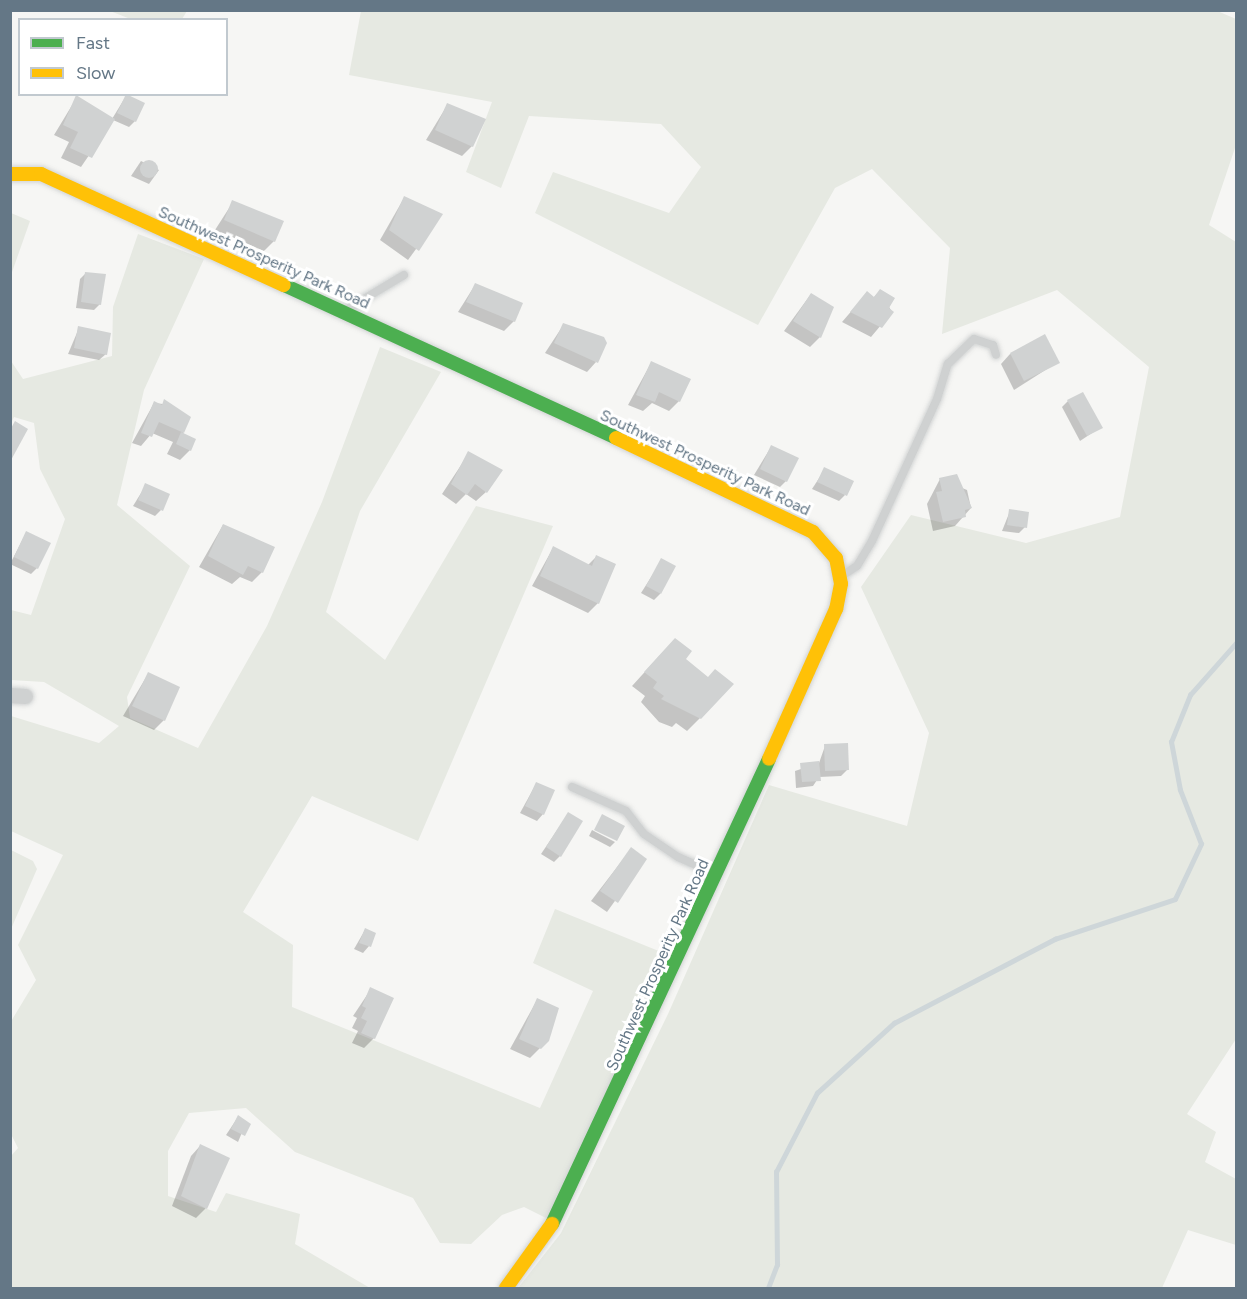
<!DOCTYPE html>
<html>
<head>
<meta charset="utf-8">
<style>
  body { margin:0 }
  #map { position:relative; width:1247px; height:1299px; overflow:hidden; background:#f6f6f4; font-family:Figtree,sans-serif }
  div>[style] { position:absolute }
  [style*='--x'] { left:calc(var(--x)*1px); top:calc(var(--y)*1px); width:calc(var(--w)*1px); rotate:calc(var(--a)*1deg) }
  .green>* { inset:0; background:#e6e9e2 }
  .shadow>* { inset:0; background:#0003 }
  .stream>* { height:4.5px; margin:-2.25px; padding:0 2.25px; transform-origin:2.25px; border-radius:2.25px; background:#ced6d9 }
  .building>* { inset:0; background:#d0d2d2 }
  .round { border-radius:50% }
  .roads { filter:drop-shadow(0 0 2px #d2d4d4) drop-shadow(0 0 2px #d2d4d4) }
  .lane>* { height:8px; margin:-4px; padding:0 4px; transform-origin:4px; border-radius:4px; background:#cfd1d1 }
  .street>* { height:15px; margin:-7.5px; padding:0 7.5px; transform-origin:7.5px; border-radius:7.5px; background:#cfd1d1 }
  .fast>* { height:14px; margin:-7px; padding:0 7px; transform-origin:7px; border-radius:7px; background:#4caf50 }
  .slow>* { height:14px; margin:-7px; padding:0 7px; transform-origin:7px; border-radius:7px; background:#ffc107 }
  span { translate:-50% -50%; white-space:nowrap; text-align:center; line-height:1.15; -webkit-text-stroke:6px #fff; paint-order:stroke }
  .street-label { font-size:16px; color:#647786 }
  .frame { position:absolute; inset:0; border:12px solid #647786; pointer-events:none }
  .legend { position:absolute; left:18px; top:18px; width:210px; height:78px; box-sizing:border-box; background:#fff; border:2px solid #c1c9cf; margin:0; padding:8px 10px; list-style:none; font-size:18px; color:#647786 }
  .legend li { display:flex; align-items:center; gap:12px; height:30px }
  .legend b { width:30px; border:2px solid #c1c9cf }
</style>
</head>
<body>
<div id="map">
  <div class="green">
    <div style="clip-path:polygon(1215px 10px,1236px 19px,1236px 145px,1209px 225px,1236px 242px,1236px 1039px,1187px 1114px,1216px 1132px,1205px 1162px,1236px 1179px,1236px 1245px,1188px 1230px,1162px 1288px,518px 1288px,561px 1233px,668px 1014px,769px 785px,907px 826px,929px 733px,861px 587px,911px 515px,1026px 543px,1120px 517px,1149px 367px,1057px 290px,942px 334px,950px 248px,872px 169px,835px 188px,758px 325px,535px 213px,553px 172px,669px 213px,701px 167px,661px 124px,529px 116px,501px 188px,466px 172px,492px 102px,349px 75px,361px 11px)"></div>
    <div style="clip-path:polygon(110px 11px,187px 10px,187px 11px,182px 19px,133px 20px)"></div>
    <div style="clip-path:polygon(11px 213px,30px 221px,11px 275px)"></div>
    <div style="clip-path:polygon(138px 234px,204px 259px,144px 390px,117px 505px,190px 566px,127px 697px,130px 718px,198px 748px,267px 626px,322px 502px,380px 347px,441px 372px,360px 511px,326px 612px,385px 660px,476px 506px,553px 526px,418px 841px,312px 796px,243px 912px,293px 945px,292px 1007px,540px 1108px,593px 991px,533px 963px,555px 909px,671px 956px,548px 1219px,524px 1207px,502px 1215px,471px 1244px,440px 1243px,413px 1198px,295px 1152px,246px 1108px,189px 1113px,168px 1151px,168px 1196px,216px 1212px,226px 1193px,300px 1214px,295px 1244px,370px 1288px,11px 1288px,11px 1156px,18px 1148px,11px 1134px,10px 1023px,36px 980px,18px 945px,63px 855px,11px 831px,11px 716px,99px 743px,119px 726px,44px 682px,11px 680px,11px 610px,31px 615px,65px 519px,40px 469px,34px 423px,14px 417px,11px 423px,11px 361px,23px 379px,112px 356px,113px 307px)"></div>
    <div style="clip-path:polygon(11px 850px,33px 861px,37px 869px,11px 929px)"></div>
  </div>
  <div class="shadow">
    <div style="clip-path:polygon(126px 96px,135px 121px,129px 127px,113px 120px,81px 167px,61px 158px,69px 142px,54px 135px,77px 97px,112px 119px)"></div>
    <div style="clip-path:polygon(448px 104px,472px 146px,462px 156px,426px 140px)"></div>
    <div style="clip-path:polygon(141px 161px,159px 170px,149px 184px,131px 176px)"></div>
    <div style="clip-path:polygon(404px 198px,441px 215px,408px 260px,380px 240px)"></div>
    <div style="clip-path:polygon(233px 202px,274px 241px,264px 251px,215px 230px)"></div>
    <div style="clip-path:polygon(86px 273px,100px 304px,94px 310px,76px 308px,80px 279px)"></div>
    <div style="clip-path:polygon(475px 285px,514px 321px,504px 331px,458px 312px)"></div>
    <div style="clip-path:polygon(880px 291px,892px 312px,871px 337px,842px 322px,867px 293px,873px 298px)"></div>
    <div style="clip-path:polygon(811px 294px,820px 337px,810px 347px,784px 331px)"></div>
    <div style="clip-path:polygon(564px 324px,596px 362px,587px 372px,545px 353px)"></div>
    <div style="clip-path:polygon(79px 328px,106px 354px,99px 360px,68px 354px)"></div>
    <div style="clip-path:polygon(1010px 354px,1058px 362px,1014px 390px,1001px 364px)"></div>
    <div style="clip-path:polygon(651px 363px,679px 401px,669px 411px,652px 403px,643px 411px,628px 405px)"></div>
    <div style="clip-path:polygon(1068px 401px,1101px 427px,1080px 441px,1062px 407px)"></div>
    <div style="clip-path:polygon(154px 403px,172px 405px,190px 450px,180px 460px,167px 454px,173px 442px,152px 433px,141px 446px,132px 443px)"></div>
    <div style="clip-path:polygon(771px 447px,786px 481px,780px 487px,754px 475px)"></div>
    <div style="clip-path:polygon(469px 453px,486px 492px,476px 501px,466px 494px,456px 504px,442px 494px)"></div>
    <div style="clip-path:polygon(825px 469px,845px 495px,839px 501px,812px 489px)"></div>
    <div style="clip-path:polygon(940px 479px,967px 490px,971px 508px,955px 526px,933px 531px,927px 504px)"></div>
    <div style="clip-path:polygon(146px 485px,161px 510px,155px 516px,133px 506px)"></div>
    <div style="clip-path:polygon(1010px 511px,1025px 527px,1019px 533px,1002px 531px)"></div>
    <div style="clip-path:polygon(223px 525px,262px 572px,252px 582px,240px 577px,232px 584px,199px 567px)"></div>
    <div style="clip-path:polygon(26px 533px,37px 568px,31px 574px,10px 564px)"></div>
    <div style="clip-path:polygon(553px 548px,588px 565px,596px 557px,598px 603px,588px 613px,532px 586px)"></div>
    <div style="clip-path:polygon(662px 560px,660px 594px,654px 600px,641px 593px)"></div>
    <div style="clip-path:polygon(662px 653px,683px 659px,708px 678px,700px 718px,687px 731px,676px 723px,672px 727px,659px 722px,641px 702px,645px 696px,632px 686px)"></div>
    <div style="clip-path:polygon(148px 674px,164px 720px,154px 730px,123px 716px)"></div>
    <div style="clip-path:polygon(825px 746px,847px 770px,841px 776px,819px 777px,813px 786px,796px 788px,795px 771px,819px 763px)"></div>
    <div style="clip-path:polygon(536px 784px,543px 814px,537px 821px,520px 813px)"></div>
    <div style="clip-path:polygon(568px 814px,560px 856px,554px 862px,541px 854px)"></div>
    <div style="clip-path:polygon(592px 830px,615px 842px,610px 847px,589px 836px)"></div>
    <div style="clip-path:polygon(631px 849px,645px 859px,607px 912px,591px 901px)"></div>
    <div style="clip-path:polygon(365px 930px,369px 946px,363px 953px,354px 949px)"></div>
    <div style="clip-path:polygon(371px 989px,374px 1038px,364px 1048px,352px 1043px,358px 1031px,352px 1028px,357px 1018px,353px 1016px)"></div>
    <div style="clip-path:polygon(537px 1000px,548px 1040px,530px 1058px,510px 1049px)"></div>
    <div style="clip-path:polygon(238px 1117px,246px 1123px,238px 1142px,226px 1135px)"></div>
    <div style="clip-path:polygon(200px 1146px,206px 1208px,196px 1218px,172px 1206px,191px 1156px)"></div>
  </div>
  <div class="stream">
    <div style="--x:768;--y:1288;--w:25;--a:-69"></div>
    <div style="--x:777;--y:1265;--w:93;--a:-90.6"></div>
    <div style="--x:776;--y:1172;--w:89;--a:-62.6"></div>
    <div style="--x:817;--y:1093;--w:104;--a:-42.3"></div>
    <div style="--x:894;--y:1023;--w:182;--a:-27.6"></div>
    <div style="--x:1055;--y:939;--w:126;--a:-18.4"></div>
    <div style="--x:1175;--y:899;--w:61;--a:-64.7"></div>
    <div style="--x:1201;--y:844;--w:58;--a:-111.3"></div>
    <div style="--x:1180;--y:790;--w:49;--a:-100.6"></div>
    <div style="--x:1171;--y:742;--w:51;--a:-68"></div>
    <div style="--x:1190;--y:695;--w:69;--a:-48.5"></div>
  </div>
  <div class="building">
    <div style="clip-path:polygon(126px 94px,145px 103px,136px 122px,117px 113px)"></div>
    <div style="clip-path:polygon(76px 95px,115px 119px,92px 158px,70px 148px,78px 132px,63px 125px)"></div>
    <div style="clip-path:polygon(447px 103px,486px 119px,473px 147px,435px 130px)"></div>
    <div class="round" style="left:140px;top:160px;width:18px;height:18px"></div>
    <div style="clip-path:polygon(404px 196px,443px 214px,419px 251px,389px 230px)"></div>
    <div style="clip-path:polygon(232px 200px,284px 221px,275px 242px,224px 220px)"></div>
    <div style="clip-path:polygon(85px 272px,106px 274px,101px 305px,81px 302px)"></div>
    <div style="clip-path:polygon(475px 283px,523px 303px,515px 322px,466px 302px)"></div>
    <div style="clip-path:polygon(880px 289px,895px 298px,889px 308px,894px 312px,882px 328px,850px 312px,867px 291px,874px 297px)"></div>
    <div style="clip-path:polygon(811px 293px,834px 307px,821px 338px,793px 321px)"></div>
    <div style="clip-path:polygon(563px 323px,604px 337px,607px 343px,598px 363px,554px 343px)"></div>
    <div style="clip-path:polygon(78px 326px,111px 333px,107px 355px,74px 348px)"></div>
    <div style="clip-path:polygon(1045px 334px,1060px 363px,1024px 381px,1010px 353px)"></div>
    <div style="clip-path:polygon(651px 361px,691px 379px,680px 402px,659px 392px,655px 402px,636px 395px)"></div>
    <div style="clip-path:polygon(1083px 392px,1103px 428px,1087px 436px,1067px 400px)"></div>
    <div style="clip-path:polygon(164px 399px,191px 417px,184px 433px,159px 422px,152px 437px,141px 433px,154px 401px,162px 405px)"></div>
    <div style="clip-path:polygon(15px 421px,28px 429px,10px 462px,10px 430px)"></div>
    <div style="clip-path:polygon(181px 432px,196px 439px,191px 451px,176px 444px)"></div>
    <div style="clip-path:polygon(771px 445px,799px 458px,787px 482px,760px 469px)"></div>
    <div style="clip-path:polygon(468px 451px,503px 470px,487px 493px,475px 484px,467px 495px,451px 484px)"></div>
    <div style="clip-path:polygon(824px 467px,854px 481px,847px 496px,817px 482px)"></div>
    <div style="clip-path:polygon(957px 474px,972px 508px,965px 510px,966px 517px,943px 522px,936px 492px,942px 491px,939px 478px)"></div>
    <div style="clip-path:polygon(145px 483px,170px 494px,163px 511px,138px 500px)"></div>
    <div style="clip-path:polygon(1009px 509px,1029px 512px,1027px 528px,1007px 525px)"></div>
    <div style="clip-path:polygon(223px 524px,275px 547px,263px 573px,248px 566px,243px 575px,208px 556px)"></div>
    <div style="clip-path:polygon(26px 531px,51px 543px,38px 569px,14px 557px)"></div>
    <div style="clip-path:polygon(553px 546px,592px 566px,596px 555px,616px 564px,599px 604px,540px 576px)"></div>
    <div style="clip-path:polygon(661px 558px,676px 566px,661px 594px,646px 586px)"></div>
    <div style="clip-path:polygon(675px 638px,692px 651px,686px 659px,708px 677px,715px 669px,734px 684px,701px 719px,661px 699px,664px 696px,653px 688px,657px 682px,644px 672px)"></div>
    <div style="clip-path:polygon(148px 672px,180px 687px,165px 721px,132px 706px)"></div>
    <div style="clip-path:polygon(848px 743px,849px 770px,825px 771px,824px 744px)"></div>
    <div style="clip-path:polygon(819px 761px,821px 781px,802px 782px,800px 763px)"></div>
    <div style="clip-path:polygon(536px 782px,555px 790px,544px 815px,525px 806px)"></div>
    <div style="clip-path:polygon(568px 812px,583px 821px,561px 857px,546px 847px)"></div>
    <div style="clip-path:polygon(602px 814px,625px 826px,617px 841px,594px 830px)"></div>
    <div style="clip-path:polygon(631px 847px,647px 859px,618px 903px,600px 891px)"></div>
    <div style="clip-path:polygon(365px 928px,376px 933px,371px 947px,359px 943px)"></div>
    <div style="clip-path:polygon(370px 987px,394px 998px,375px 1039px,361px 1033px,367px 1021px,361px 1018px,366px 1008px,362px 1006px)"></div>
    <div style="clip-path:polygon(537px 998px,559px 1008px,549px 1041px,541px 1049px,519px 1039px)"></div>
    <div style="clip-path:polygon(238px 1115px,251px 1124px,245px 1136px,231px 1129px)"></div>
    <div style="clip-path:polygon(200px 1144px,230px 1158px,207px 1209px,181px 1196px)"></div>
  </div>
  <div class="roads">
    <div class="lane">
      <div style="--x:344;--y:311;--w:70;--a:-31"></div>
      <div style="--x:842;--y:576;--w:18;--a:-34"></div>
      <div style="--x:857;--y:566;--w:29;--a:-59"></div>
      <div style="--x:872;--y:541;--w:156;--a:-65.4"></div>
      <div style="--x:937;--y:399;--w:37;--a:-73"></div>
      <div style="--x:948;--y:364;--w:36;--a:-44"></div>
      <div style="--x:974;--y:339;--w:20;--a:18"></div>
      <div style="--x:993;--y:345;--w:10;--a:73"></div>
      <div style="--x:572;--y:787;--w:59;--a:24"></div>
      <div style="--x:626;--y:811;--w:29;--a:52"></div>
      <div style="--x:644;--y:834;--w:41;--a:34.1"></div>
      <div style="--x:678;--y:857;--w:42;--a:24.1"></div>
    </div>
    <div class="street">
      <div style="--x:10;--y:695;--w:15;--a:4"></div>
    </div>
    <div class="fast">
      <div style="--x:284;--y:285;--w:366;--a:24.7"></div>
      <div style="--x:552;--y:1224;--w:513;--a:-64.98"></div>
    </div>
    <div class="slow">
      <div style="--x:10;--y:174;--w:31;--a:0"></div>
      <div style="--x:41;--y:174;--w:267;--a:24.6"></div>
      <div style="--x:616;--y:438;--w:218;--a:25.5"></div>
      <div style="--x:813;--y:532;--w:35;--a:49"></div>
      <div style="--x:836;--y:558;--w:26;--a:79"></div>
      <div style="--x:841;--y:584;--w:25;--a:101"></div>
      <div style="--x:836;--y:609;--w:164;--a:114.1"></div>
      <div style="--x:506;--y:1288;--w:79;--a:-54.3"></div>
    </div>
  </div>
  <div class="street-label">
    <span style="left:264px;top:258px;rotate:24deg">Southwest Prosperity Park Road</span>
    <span style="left:705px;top:463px;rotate:25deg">Southwest Prosperity Park Road</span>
    <span style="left:658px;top:965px;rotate:-66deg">Southwest Prosperity Park Road</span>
  </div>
  <div class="frame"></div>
  <ul class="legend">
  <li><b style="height:8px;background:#4caf50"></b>Fast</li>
  <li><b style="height:8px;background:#ffc107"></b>Slow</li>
  </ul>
</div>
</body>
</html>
